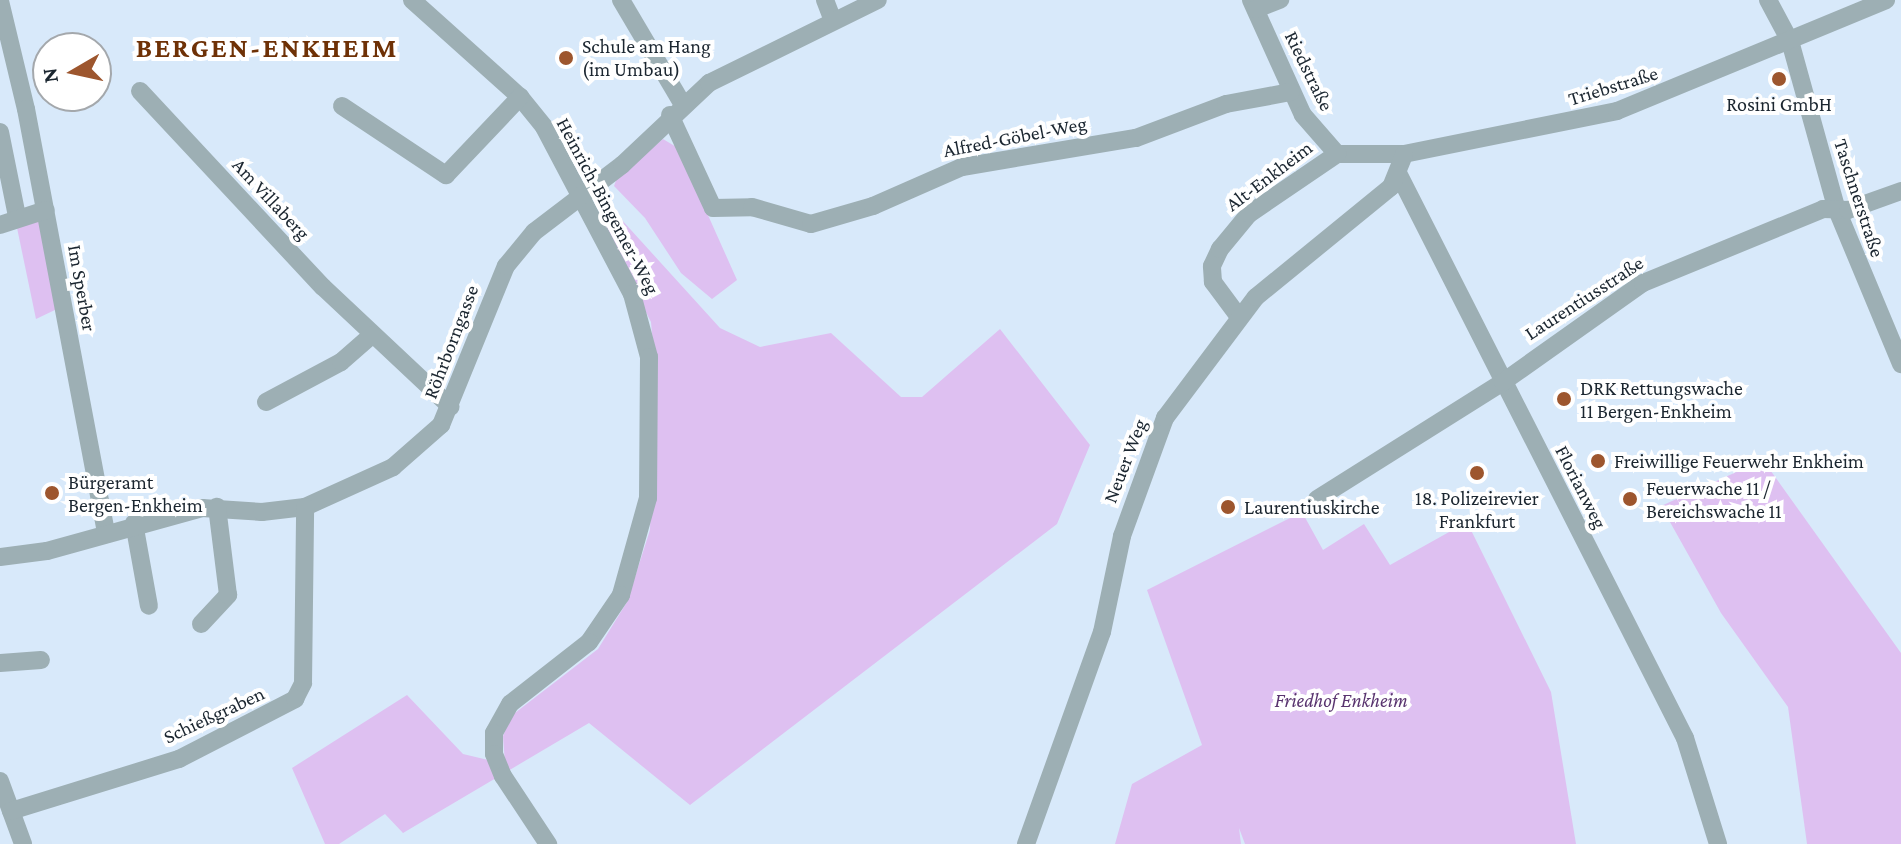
<!DOCTYPE html>
<html>
<head>
<meta charset="utf-8">
<style>
  body { margin:0 }
  #map { position:relative; width:1901px; height:844px; overflow:hidden; background:#d8e9fa; font-family:"Crimson Pro",serif }
  div>[style] { position:absolute }
  [style*='--x'] { left:calc(var(--x)*1px); top:calc(var(--y)*1px); width:calc(var(--w)*1px); rotate:calc(var(--a)*1deg) }
  .green>* { inset:0; background:#dec0f1 }
  .minor>* { height:18px; margin:-9px; padding:0 9px; transform-origin:9px; border-radius:9px; background:#9dafb4 }
  .dots>* { width:22px; height:22px; translate:-50% -50%; box-sizing:border-box; border:4px solid #fff; border-radius:50% }
  span { translate:-50% -50%; white-space:nowrap; text-align:center; line-height:1.15; -webkit-text-stroke:8px #fff; paint-order:stroke }
  .poi-label { font-size:20px; color:#1b2630 }
  .left { translate:0 -50%; text-align:left }
  .street-label { font-size:20px; color:#1b2630 }
  .park-label { font-size:20px; color:#59346f; font-style:italic }
  .district-label { font-size:28px; color:#6e3106; font-weight:700; letter-spacing:2px }
  .north { position:absolute; left:32px; top:32px; width:80px; height:80px; box-sizing:border-box; background:#fff; border:2px solid #a4a8ac; border-radius:50%; rotate:261deg; font-size:22px; font-weight:700; line-height:32px; text-align:center; color:#1b2630 }
  .north::after { content:''; display:block; margin:auto; width:28px; height:36px; background:#9d562e; clip-path:polygon(50% 0,100% 100%,50% 72%,0 100%) }
</style>
</head>
<body>
<div id="map">
  <div class="green">
    <div style="clip-path:polygon(663px 139px,678px 148px,737px 280px,712px 299px,681px 273px,645px 218px,614px 186px,617px 178px)"></div>
    <div style="clip-path:polygon(611px 208px,720px 328px,760px 347px,831px 333px,901px 397px,922px 397px,1000px 329px,1090px 445px,1057px 524px,690px 805px,589px 723px,403px 833px,385px 814px,339px 844px,325px 844px,292px 768px,407px 695px,463px 754px,505px 764px,503px 736px,511px 716px,598px 649px,627px 602px,650px 530px,654px 357px,651px 322px,599px 220px)"></div>
    <div style="clip-path:polygon(36px 219px,42px 226px,57px 309px,36px 319px,16px 223px)"></div>
    <div style="clip-path:polygon(1763px 460px,1901px 653px,1901px 844px,1807px 844px,1788px 707px,1721px 613px,1661px 506px)"></div>
    <div style="clip-path:polygon(1302px 512px,1323px 550px,1364px 524px,1390px 565px,1467px 522px,1551px 692px,1576px 844px,1245px 844px,1239px 828px,1241px 844px,1115px 844px,1132px 784px,1202px 745px,1147px 590px)"></div>
  </div>
  <div class="minor">
    <div style="--x:412;--y:0;--w:145;--a:41.9"></div>
    <div style="--x:520;--y:97;--w:38;--a:51"></div>
    <div style="--x:544;--y:127;--w:189;--a:62.2"></div>
    <div style="--x:632;--y:294;--w:65;--a:74.9"></div>
    <div style="--x:649;--y:357;--w:141;--a:90.4"></div>
    <div style="--x:648;--y:498;--w:101;--a:105.6"></div>
    <div style="--x:621;--y:595;--w:57;--a:124.2"></div>
    <div style="--x:589;--y:642;--w:100;--a:141.9"></div>
    <div style="--x:510;--y:704;--w:33;--a:119"></div>
    <div style="--x:494;--y:733;--w:21;--a:90"></div>
    <div style="--x:494;--y:754;--w:24;--a:68"></div>
    <div style="--x:503;--y:776;--w:82;--a:56.5"></div>
    <div style="--x:621;--y:0;--w:120;--a:59.4"></div>
    <div style="--x:825;--y:0;--w:22;--a:69"></div>
    <div style="--x:1251;--y:0;--w:126;--a:65.7"></div>
    <div style="--x:1303;--y:115;--w:52;--a:48.9"></div>
    <div style="--x:1768;--y:0;--w:47;--a:61.8"></div>
    <div style="--x:1790;--y:41;--w:175;--a:74.5"></div>
    <div style="--x:1837;--y:210;--w:167;--a:67.4"></div>
    <div style="--x:0;--y:1;--w:111;--a:76.5"></div>
    <div style="--x:26;--y:109;--w:430;--a:79.3"></div>
    <div style="--x:1256;--y:9;--w:26;--a:-21"></div>
    <div style="--x:140;--y:91;--w:268;--a:47"></div>
    <div style="--x:323;--y:287;--w:175;--a:43.2"></div>
    <div style="--x:342;--y:106;--w:125;--a:33.6"></div>
    <div style="--x:446;--y:175;--w:108;--a:-46.5"></div>
    <div style="--x:670;--y:115;--w:102;--a:65.2"></div>
    <div style="--x:713;--y:208;--w:39;--a:-1"></div>
    <div style="--x:752;--y:207;--w:61;--a:16.1"></div>
    <div style="--x:811;--y:224;--w:65;--a:-16.2"></div>
    <div style="--x:873;--y:206;--w:97;--a:-23.7"></div>
    <div style="--x:962;--y:167;--w:176;--a:-9.5"></div>
    <div style="--x:1136;--y:138;--w:96;--a:-20.7"></div>
    <div style="--x:1226;--y:104;--w:66;--a:-10.5"></div>
    <div style="--x:0;--y:132;--w:86;--a:78.6"></div>
    <div style="--x:1337;--y:154;--w:67;--a:0"></div>
    <div style="--x:1404;--y:154;--w:217;--a:-11.4"></div>
    <div style="--x:1617;--y:111;--w:291;--a:-22.4"></div>
    <div style="--x:1399;--y:175;--w:631;--a:63.07"></div>
    <div style="--x:1685;--y:738;--w:111;--a:72.7"></div>
    <div style="--x:0;--y:225;--w:48;--a:-18.1"></div>
    <div style="--x:1239;--y:317;--w:44;--a:-126.6"></div>
    <div style="--x:1213;--y:282;--w:16;--a:-94"></div>
    <div style="--x:1212;--y:266;--w:19;--a:-65"></div>
    <div style="--x:1220;--y:249;--w:45;--a:-50.4"></div>
    <div style="--x:1249;--y:214;--w:107;--a:-34.3"></div>
    <div style="--x:266;--y:402;--w:85;--a:-28.1"></div>
    <div style="--x:341;--y:362;--w:41;--a:-41.1"></div>
    <div style="--x:1317;--y:499;--w:220;--a:-32.2"></div>
    <div style="--x:1503;--y:382;--w:171;--a:-35.3"></div>
    <div style="--x:1643;--y:283;--w:195;--a:-22.3"></div>
    <div style="--x:1823;--y:209;--w:25;--a:2"></div>
    <div style="--x:1848;--y:210;--w:56;--a:-19.7"></div>
    <div style="--x:134;--y:523;--w:84;--a:79.8"></div>
    <div style="--x:0;--y:557;--w:47;--a:-7.3"></div>
    <div style="--x:47;--y:551;--w:161;--a:-15.5"></div>
    <div style="--x:202;--y:508;--w:60;--a:3.8"></div>
    <div style="--x:262;--y:512;--w:43;--a:-6.6"></div>
    <div style="--x:305;--y:507;--w:97;--a:-24.4"></div>
    <div style="--x:393;--y:467;--w:64;--a:-41.2"></div>
    <div style="--x:441;--y:425;--w:172;--a:-67.8"></div>
    <div style="--x:506;--y:266;--w:44;--a:-50.5"></div>
    <div style="--x:534;--y:232;--w:111;--a:-37.3"></div>
    <div style="--x:622;--y:165;--w:120;--a:-43.3"></div>
    <div style="--x:709;--y:83;--w:188;--a:-26.2"></div>
    <div style="--x:201;--y:624;--w:40;--a:-47"></div>
    <div style="--x:228;--y:595;--w:89;--a:-97.1"></div>
    <div style="--x:0;--y:663;--w:41;--a:-4.2"></div>
    <div style="--x:0;--y:781;--w:67;--a:69.9"></div>
    <div style="--x:11;--y:811;--w:176;--a:-17.2"></div>
    <div style="--x:179;--y:759;--w:131;--a:-27.3"></div>
    <div style="--x:295;--y:699;--w:18;--a:-63"></div>
    <div style="--x:303;--y:683;--w:176;--a:-89.3"></div>
    <div style="--x:1026;--y:844;--w:225;--a:-70.3"></div>
    <div style="--x:1102;--y:632;--w:98;--a:-78.2"></div>
    <div style="--x:1122;--y:536;--w:126;--a:-70"></div>
    <div style="--x:1165;--y:418;--w:151;--a:-53.1"></div>
    <div style="--x:1256;--y:297;--w:174;--a:-39.2"></div>
    <div style="--x:1391;--y:187;--w:35;--a:-68"></div>
  </div>
  <div class="dots">
    <div style="left:566px;top:58px;background:#9d562e"></div>
    <div style="left:1779px;top:79px;background:#9d562e"></div>
    <div style="left:1564px;top:399px;background:#9d562e"></div>
    <div style="left:1598px;top:461px;background:#9d562e"></div>
    <div style="left:1477px;top:473px;background:#9d562e"></div>
    <div style="left:52px;top:493px;background:#9d562e"></div>
    <div style="left:1630px;top:499px;background:#9d562e"></div>
    <div style="left:1228px;top:507px;background:#9d562e"></div>
  </div>
  <div class="poi-label">
    <span class="left" style="left:582px;top:58px">Schule am Hang<br>(im Umbau)</span>
    <span style="left:1779px;top:104px">Rosini GmbH</span>
    <span class="left" style="left:1580px;top:400px">DRK Rettungswache<br>11 Bergen-Enkheim</span>
    <span class="left" style="left:1614px;top:461px">Freiwillige Feuerwehr Enkheim</span>
    <span class="left" style="left:68px;top:494px">Bürgeramt<br>Bergen-Enkheim</span>
    <span class="left" style="left:1646px;top:500px">Feuerwache 11 /<br>Bereichswache 11</span>
    <span style="left:1477px;top:510px">18. Polizeirevier<br>Frankfurt</span>
    <span class="left" style="left:1244px;top:507px">Laurentiuskirche</span>
  </div>
  <div class="street-label">
    <span style="left:1309px;top:71px;rotate:64deg">Riedstraße</span>
    <span style="left:1613px;top:86px;rotate:-17deg">Triebstraße</span>
    <span style="left:1015px;top:137px;rotate:-11deg">Alfred-Göbel-Weg</span>
    <span style="left:1269px;top:176px;rotate:-37deg">Alt-Enkheim</span>
    <span style="left:1859px;top:198px;rotate:72deg">Taschnerstraße</span>
    <span style="left:271px;top:199px;rotate:47deg">Am Villaberg</span>
    <span style="left:608px;top:206px;rotate:62deg">Heinrich-Bingemer-Weg</span>
    <span style="left:82px;top:288px;rotate:80deg">Im Sperber</span>
    <span style="left:1584px;top:298px;rotate:-33deg">Laurentiusstraße</span>
    <span style="left:451px;top:342px;rotate:-69deg">Röhrborngasse</span>
    <span style="left:1125px;top:461px;rotate:-69deg">Neuer Weg</span>
    <span style="left:1581px;top:487px;rotate:63deg">Florianweg</span>
    <span style="left:214px;top:715px;rotate:-25deg">Schießgraben</span>
  </div>
  <div class="park-label">
    <span style="left:1341px;top:700px">Friedhof Enkheim</span>
  </div>
  <div class="district-label">
    <span style="left:267px;top:48px">BERGEN-ENKHEIM</span>
  </div>
  <div class="north">N</div>
</div>
</body>
</html>
